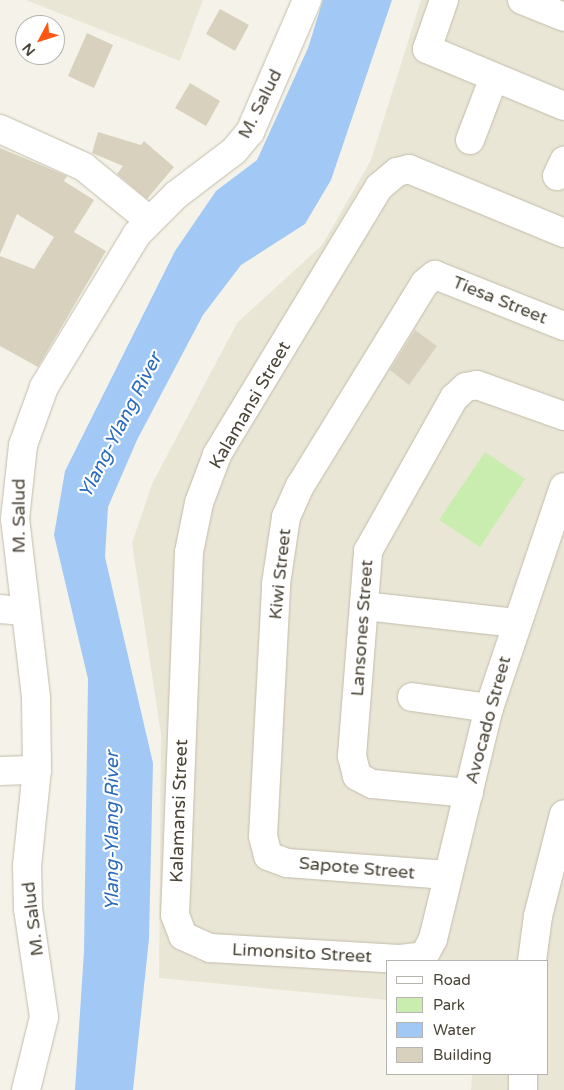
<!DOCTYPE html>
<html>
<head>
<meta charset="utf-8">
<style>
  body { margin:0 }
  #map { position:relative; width:564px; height:1090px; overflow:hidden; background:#f5f3e9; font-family:"Varela Round",sans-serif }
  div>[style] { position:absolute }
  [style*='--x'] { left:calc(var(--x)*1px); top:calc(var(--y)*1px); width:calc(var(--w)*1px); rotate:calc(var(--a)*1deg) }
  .residential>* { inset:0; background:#eae6d6 }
  .green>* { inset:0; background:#c9ecaf }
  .water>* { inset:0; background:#a2c9f5 }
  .building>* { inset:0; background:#d8d1bd }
  .roads { filter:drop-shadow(0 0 1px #c1bcaa) drop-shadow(0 0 1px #c1bcaa) }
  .minor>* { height:28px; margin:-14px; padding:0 14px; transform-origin:14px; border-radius:14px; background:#fff }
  span { translate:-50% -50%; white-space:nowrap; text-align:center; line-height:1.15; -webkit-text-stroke:4.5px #fff; paint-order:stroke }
  .street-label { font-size:18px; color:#494436 }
  .water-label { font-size:19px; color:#286bbd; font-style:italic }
  .legend { position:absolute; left:386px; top:960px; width:162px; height:115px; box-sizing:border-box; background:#fff; border:1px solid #b6b4af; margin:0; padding:6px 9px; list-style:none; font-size:15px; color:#494436 }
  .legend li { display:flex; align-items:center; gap:10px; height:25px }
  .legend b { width:25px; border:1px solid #b6b4af }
  .north { position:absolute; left:15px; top:15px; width:50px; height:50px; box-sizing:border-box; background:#fff; border:1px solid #b6b4af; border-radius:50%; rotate:230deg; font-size:14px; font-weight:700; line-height:20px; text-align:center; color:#494436 }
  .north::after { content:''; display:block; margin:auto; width:18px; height:22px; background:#ff5616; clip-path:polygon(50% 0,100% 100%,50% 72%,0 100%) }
</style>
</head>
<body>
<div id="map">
  <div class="residential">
    <div style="clip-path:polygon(26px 0,203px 0,180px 61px)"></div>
    <div style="clip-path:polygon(421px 0,564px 0,564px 1090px,471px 1090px,472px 1074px,548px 1074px,548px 961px,388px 961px,388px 1000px,159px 978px,161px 734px,132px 543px,152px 484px,237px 323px,322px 245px,371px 160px)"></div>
  </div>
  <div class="green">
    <div style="clip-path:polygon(485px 452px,525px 479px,480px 547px,439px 520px)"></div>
  </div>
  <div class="water">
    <div style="clip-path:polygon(323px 0,392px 0,331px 180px,305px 224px,241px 265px,203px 315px,137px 440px,108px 507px,105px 557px,153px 763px,149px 939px,133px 1090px,75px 1090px,84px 951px,88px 679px,54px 535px,65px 471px,175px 251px,216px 191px,257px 160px,308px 48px)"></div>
  </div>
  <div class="building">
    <div style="clip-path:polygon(220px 9px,249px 25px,235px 51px,206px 34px)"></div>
    <div style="clip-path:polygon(87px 33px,113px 45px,94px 88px,68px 76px)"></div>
    <div style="clip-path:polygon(190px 83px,220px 101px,206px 126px,175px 108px)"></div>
    <div style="clip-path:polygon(98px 132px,141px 145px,144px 141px,174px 167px,147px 199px,117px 174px,123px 166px,92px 153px)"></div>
    <div style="clip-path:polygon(0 148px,67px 176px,64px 181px,94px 200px,74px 232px,106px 251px,38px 367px,0 346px,0 256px,34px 269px,54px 237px,17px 214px,0 254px)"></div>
    <div style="clip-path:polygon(415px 330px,437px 346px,409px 385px,390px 370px)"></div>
  </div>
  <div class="roads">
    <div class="minor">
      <div style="--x:444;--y:0;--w:52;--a:109.1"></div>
      <div style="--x:427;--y:49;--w:148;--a:22.6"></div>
      <div style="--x:522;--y:0;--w:45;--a:22"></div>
      <div style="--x:0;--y:129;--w:92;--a:24.3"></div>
      <div style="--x:84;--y:167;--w:84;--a:39.2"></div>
      <div style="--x:470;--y:140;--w:67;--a:-69.1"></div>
      <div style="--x:557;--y:176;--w:17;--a:-65"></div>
      <div style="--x:564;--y:233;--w:168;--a:-157.6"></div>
      <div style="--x:409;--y:169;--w:12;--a:166"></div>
      <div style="--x:397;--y:172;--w:23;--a:140"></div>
      <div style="--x:379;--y:187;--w:313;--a:121.2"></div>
      <div style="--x:217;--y:455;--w:51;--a:110.6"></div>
      <div style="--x:199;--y:503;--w:50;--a:101.5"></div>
      <div style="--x:189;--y:552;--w:363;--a:92.2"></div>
      <div style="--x:175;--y:915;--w:22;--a:69"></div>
      <div style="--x:183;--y:936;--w:30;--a:24"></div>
      <div style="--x:210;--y:948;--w:190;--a:3.3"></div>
      <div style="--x:400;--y:959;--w:24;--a:-7"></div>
      <div style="--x:424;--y:956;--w:19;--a:-62"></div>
      <div style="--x:433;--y:939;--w:238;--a:-76.4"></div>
      <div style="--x:489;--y:708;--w:233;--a:-71.3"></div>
      <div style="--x:364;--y:606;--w:152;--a:6.4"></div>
      <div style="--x:0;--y:609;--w:24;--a:5"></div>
      <div style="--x:412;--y:697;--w:78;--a:8.1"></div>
      <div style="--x:0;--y:771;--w:37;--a:-2"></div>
      <div style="--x:469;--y:793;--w:97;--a:-174.7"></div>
      <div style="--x:372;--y:784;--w:17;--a:-152"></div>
      <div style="--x:357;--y:776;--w:21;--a:-104"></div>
      <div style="--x:352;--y:756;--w:206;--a:-85.5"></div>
      <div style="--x:368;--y:551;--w:176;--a:-60.7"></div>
      <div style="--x:454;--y:398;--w:16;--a:-43"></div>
      <div style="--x:466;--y:387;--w:11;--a:-10"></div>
      <div style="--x:477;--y:385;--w:92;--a:19.6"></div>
      <div style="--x:447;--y:875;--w:160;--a:-175.7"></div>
      <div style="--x:287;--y:863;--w:20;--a:-160"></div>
      <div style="--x:268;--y:856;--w:21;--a:-104"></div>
      <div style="--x:263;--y:836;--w:252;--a:-87"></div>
      <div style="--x:276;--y:584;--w:68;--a:-81.5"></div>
      <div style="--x:286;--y:517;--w:34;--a:-66"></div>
      <div style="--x:300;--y:486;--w:238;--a:-58.4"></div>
      <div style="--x:425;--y:283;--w:13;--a:-39"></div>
      <div style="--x:435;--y:275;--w:139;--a:21.6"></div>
      <div style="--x:532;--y:961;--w:45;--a:-82.4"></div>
      <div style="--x:538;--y:916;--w:105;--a:-75.7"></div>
      <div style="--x:26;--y:1090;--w:75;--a:-76.1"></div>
      <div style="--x:44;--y:1017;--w:109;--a:-98.4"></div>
      <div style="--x:28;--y:909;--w:43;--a:-91.3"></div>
      <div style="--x:27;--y:866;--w:97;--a:-84.1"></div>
      <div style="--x:37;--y:770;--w:73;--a:-90.8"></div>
      <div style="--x:36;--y:697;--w:179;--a:-96.7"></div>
      <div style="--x:15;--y:519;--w:74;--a:-83.8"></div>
      <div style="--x:23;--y:445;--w:62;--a:-70.1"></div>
      <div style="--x:44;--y:387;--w:179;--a:-58.7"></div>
      <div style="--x:137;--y:234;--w:55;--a:-45"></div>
      <div style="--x:176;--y:195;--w:73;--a:-37.2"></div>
      <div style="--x:234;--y:151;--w:25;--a:-50"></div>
      <div style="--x:250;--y:132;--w:144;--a:-66.6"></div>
      <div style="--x:523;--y:1090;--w:16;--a:-90"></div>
    </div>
  </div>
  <div class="street-label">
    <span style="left:260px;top:104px;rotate:-63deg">M. Salud</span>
    <span style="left:500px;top:300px;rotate:22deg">Tiesa Street</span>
    <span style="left:250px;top:405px;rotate:-60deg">Kalamansi Street</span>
    <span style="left:19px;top:516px;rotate:-90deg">M. Salud</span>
    <span style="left:280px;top:574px;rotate:-84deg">Kiwi Street</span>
    <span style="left:362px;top:628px;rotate:-86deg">Lansones Street</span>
    <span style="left:488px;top:720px;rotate:-75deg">Avocado Street</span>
    <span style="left:179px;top:811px;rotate:-88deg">Kalamansi Street</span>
    <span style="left:357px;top:868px;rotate:5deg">Sapote Street</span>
    <span style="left:33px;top:919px;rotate:-97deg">M. Salud</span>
    <span style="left:302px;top:953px;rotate:3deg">Limonsito Street</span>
  </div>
  <div class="water-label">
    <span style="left:121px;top:426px;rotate:-63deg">Ylang-Ylang River</span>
    <span style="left:113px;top:831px;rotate:-90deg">Ylang-Ylang River</span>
  </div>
  <ul class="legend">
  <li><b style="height:6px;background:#fff"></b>Road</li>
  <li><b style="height:14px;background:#c9ecaf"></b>Park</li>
  <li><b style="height:14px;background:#a2c9f5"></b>Water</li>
  <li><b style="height:14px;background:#d8d1bd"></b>Building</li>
  </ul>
  <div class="north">N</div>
</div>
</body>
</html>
